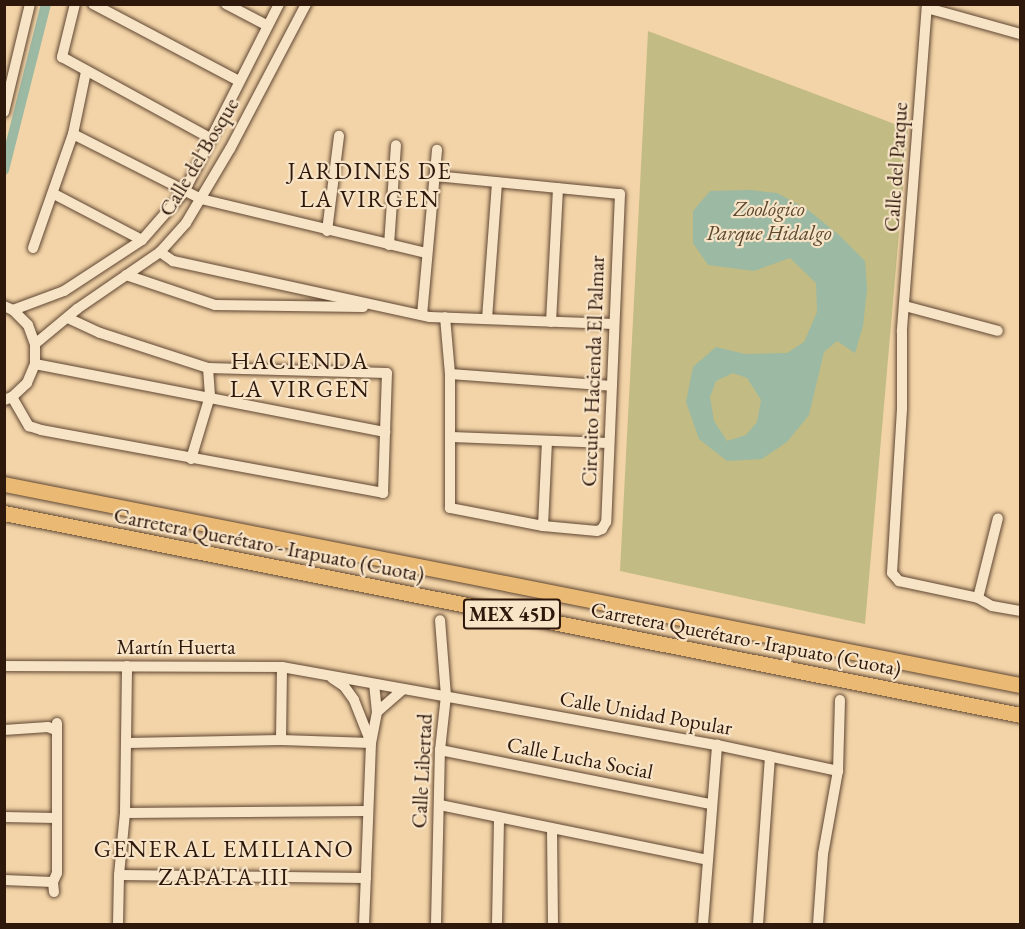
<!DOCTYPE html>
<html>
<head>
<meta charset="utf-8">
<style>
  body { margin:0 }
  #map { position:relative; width:1025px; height:929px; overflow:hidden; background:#f3d4a8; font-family:"EB Garamond",serif }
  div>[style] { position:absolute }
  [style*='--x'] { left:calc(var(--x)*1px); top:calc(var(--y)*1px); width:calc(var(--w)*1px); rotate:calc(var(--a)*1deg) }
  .green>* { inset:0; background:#c2bb83 }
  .water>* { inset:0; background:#9cb9a4 }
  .canal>* { height:10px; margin:-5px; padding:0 5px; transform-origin:5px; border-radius:5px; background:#9cb9a4 }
  .roads { filter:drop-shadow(0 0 2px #5f4632) drop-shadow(0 0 2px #5f4632) }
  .minor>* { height:10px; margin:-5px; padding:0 5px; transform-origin:5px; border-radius:5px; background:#f7e3c6 }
  .highway>* { height:15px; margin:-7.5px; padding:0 7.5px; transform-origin:7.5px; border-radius:7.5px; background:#eaba74 }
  span { translate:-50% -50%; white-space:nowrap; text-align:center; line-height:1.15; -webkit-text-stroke:4.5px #f7e3c6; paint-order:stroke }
  .shield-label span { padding:2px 4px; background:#f7e3c6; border:2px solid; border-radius:4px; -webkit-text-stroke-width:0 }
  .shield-label { font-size:20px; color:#2e170b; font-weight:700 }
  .street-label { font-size:21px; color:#2e170b }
  .park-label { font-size:21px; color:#5a482f; font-style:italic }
  .quarter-label { font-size:24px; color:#2e170b; letter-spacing:1.5px }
  .frame { position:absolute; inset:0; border:6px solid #2e170b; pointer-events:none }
</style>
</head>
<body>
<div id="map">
  <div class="green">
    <div style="clip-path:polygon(648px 31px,908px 129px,865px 624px,620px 571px)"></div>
  </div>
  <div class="water">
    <div style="clip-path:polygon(evenodd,749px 190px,777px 193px,807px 209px,839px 235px,865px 261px,867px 289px,863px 326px,855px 353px,837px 341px,824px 352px,809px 415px,787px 442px,762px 459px,727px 461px,699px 439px,686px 402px,693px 367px,716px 347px,745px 354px,787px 353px,804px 342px,817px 312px,816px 283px,790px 258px,754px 271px,708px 265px,693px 243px,693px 211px,710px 191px,749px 190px,733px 373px,747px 378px,761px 400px,757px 422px,746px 435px,727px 441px,714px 421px,710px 397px,716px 381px,733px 373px)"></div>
  </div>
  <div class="canal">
    <div style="--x:4;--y:170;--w:171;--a:-75.8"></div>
  </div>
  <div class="roads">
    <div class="minor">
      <div style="--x:75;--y:4;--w:55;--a:103.8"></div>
      <div style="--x:62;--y:57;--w:169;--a:28.7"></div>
      <div style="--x:93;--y:4;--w:165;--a:27.8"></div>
      <div style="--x:226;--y:4;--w:47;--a:27.6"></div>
      <div style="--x:927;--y:4;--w:329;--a:94.4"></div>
      <div style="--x:902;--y:332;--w:77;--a:90"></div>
      <div style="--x:902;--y:409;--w:164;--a:93.5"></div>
      <div style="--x:892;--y:573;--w:11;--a:49"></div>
      <div style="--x:899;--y:581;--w:81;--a:12.1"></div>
      <div style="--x:978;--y:598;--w:16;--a:30"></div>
      <div style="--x:992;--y:606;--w:28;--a:10"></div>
      <div style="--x:927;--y:8;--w:97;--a:15.6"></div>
      <div style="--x:4;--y:112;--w:111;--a:-76.5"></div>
      <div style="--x:73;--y:134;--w:144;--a:26.9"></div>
      <div style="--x:201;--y:199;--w:231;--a:13.5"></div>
      <div style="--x:435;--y:176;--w:186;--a:5.6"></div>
      <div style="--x:620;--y:194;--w:328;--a:92.4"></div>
      <div style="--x:606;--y:522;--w:8;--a:120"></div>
      <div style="--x:602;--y:529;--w:5;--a:158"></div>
      <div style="--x:597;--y:531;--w:54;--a:-174.7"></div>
      <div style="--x:543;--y:526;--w:95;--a:-169"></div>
      <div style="--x:450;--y:508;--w:134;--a:-90"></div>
      <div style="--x:450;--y:374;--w:57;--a:-95"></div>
      <div style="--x:54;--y:194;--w:99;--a:27.6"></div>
      <div style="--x:327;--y:231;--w:96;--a:-82.8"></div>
      <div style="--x:389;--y:245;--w:100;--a:-86"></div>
      <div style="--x:33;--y:248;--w:121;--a:-70.7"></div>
      <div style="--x:73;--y:134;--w:63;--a:-78.2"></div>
      <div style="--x:160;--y:252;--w:16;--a:35"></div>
      <div style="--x:173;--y:261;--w:263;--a:12.3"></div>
      <div style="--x:430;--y:317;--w:184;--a:2.2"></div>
      <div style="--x:126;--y:275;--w:94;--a:18.6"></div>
      <div style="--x:215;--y:305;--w:148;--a:0.8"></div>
      <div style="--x:4;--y:306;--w:10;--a:24"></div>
      <div style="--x:13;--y:310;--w:21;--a:45"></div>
      <div style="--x:28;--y:325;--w:20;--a:70"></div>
      <div style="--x:35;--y:344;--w:20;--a:90"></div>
      <div style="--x:35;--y:364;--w:21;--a:113"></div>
      <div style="--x:27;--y:383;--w:21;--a:137"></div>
      <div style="--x:12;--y:397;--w:9;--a:159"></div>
      <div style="--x:905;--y:306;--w:96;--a:15"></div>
      <div style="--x:13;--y:310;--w:54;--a:-20.4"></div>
      <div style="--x:64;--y:291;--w:93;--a:-33.2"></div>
      <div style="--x:142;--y:240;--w:64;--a:-48.8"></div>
      <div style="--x:184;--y:192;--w:211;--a:-63.2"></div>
      <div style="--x:422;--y:315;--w:166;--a:-84.8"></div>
      <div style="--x:487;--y:319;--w:137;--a:-85.8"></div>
      <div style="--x:551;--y:322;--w:134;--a:-87"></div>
      <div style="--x:35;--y:344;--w:55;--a:-39.8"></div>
      <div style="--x:77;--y:309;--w:101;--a:-34.5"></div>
      <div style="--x:160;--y:252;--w:39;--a:-48"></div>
      <div style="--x:186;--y:223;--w:86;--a:-59.3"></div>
      <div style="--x:230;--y:149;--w:164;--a:-62.3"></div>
      <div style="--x:35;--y:364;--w:357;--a:11"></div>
      <div style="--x:450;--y:374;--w:162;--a:4.2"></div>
      <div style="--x:12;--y:397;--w:34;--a:60"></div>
      <div style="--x:29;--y:426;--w:13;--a:18"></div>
      <div style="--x:41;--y:430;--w:348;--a:10.4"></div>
      <div style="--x:383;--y:493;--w:120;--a:-88.1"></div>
      <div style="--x:387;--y:373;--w:179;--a:-178.4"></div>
      <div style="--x:208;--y:368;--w:114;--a:-162"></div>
      <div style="--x:100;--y:333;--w:35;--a:-155"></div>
      <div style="--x:450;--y:437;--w:159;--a:2.2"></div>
      <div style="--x:191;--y:459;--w:66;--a:-73.2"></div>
      <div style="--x:210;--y:396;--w:28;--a:-94"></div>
      <div style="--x:543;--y:526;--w:84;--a:-87.3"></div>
      <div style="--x:978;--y:598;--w:82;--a:-76"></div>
      <div style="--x:4;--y:666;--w:278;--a:0.2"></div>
      <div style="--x:282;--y:667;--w:442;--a:10.2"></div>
      <div style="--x:717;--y:745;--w:124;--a:12.1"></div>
      <div style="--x:332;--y:678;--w:14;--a:34"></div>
      <div style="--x:344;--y:686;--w:17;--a:54"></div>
      <div style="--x:354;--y:700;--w:46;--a:68.4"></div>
      <div style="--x:371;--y:743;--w:181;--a:92.2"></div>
      <div style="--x:377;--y:712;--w:33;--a:-41"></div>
      <div style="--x:4;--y:730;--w:44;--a:-3.9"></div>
      <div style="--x:48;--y:727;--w:9;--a:21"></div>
      <div style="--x:281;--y:740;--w:73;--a:-89.2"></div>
      <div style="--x:127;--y:743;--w:154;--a:-1.1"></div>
      <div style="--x:281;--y:740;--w:90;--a:1.9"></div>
      <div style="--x:371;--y:743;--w:32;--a:-79"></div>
      <div style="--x:377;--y:712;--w:27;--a:-96"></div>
      <div style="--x:440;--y:750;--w:276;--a:11.3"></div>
      <div style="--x:440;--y:805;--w:273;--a:11.6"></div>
      <div style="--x:125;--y:813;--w:242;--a:-0.5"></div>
      <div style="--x:4;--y:817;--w:52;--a:1.1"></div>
      <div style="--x:552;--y:830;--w:94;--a:89.4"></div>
      <div style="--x:119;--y:875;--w:247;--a:0.7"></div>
      <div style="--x:4;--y:880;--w:49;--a:2.3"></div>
      <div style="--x:54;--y:892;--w:10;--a:-96"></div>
      <div style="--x:53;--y:882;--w:10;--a:-66"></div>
      <div style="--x:57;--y:873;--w:150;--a:-90"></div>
      <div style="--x:118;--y:924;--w:49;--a:-88.8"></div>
      <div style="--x:119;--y:875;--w:62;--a:-84.5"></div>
      <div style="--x:125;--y:813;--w:147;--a:-89.2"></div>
      <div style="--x:436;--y:924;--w:174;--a:-88.7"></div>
      <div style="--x:440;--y:750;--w:54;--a:-83.7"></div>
      <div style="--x:446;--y:696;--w:76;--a:-94.5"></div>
      <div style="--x:497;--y:924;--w:106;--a:-88.9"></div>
      <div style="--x:703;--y:924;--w:180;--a:-85.5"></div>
      <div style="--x:758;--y:924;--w:168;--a:-85.9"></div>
      <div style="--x:818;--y:924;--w:70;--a:-85.9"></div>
      <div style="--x:823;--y:854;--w:84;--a:-79.8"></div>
      <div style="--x:838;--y:771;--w:71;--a:-88.4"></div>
    </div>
    <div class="highway">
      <div style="--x:4;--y:484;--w:1036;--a:11.19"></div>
      <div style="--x:4;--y:513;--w:1036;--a:11.24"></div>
    </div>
  </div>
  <div class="shield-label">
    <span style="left:512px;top:614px">MEX 45D</span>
  </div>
  <div class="street-label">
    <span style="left:199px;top:157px;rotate:-59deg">Calle del Bosque</span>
    <span style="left:896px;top:167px;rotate:-86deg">Calle del Parque</span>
    <span style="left:593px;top:371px;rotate:-88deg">Circuito Hacienda El Palmar</span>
    <span style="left:269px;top:545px;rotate:11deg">Carretera Querétaro - Irapuato (Cuota)</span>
    <span style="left:746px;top:639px;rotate:11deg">Carretera Querétaro - Irapuato (Cuota)</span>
    <span style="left:176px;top:647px">Martín Huerta</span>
    <span style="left:646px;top:713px;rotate:10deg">Calle Unidad Popular</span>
    <span style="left:580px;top:758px;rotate:11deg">Calle Lucha Social</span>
    <span style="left:422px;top:771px;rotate:-87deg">Calle Libertad</span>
  </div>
  <div class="park-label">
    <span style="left:769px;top:221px">Zoológico<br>Parque Hidalgo</span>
  </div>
  <div class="quarter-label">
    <span style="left:370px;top:185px">JARDINES DE<br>LA VIRGEN</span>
    <span style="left:300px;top:375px">HACIENDA<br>LA VIRGEN</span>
    <span style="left:224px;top:863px">GENERAL EMILIANO<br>ZAPATA III</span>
  </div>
  <div class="frame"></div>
</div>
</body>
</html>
